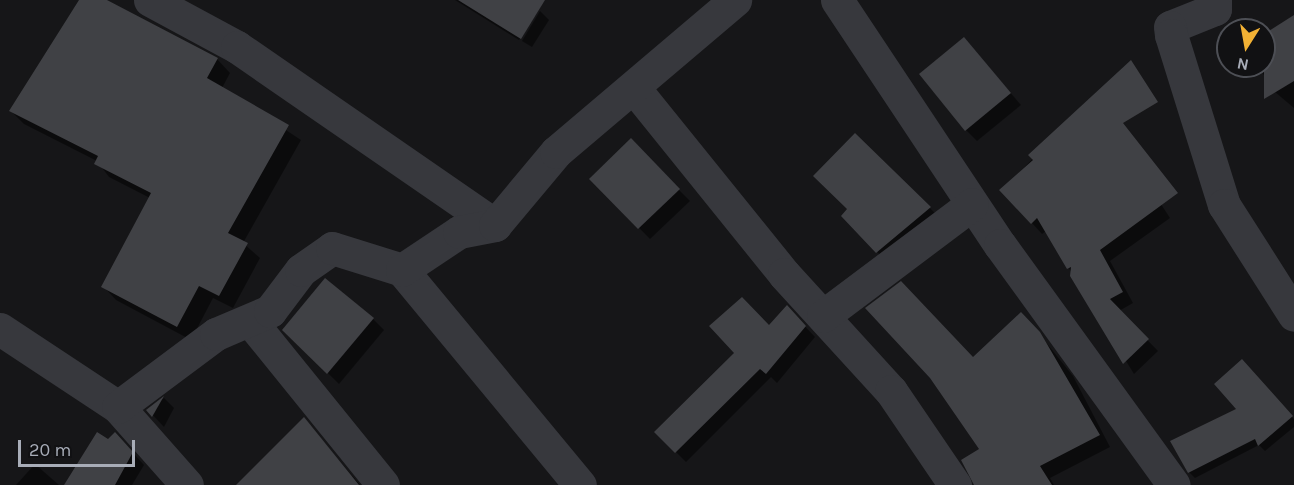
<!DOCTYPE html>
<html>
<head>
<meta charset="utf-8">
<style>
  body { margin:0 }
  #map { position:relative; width:1294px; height:485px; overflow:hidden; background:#161618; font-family:Karla,sans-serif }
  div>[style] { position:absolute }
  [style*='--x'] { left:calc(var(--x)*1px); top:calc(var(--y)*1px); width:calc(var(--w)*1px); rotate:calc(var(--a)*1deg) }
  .shadow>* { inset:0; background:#0007 }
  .building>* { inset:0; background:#404145 }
  .minor>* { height:33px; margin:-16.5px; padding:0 16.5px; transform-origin:16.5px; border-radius:16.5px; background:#37383d }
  span { translate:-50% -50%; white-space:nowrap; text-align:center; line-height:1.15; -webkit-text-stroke:6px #111113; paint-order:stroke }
  .north { position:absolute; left:1216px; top:18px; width:60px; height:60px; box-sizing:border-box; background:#111113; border:2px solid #4d4f55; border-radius:50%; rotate:191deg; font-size:16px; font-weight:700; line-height:24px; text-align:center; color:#a8adb8 }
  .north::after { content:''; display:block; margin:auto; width:21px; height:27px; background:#f2b134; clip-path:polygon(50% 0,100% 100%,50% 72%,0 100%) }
  .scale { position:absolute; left:18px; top:440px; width:117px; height:27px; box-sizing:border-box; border:3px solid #a8adb8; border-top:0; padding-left:8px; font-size:18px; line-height:21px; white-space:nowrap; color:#a8adb8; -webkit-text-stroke:4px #111113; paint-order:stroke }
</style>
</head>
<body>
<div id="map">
  <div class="shadow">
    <div style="clip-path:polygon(80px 0,106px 0,217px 59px,230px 73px,222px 88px,301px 140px,243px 243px,260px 258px,233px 308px,213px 298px,191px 340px,116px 300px,103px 286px,150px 198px,109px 177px,97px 161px,24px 124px,11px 111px)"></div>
    <div style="clip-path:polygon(455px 0,523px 0,539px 10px,519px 40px)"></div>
    <div style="clip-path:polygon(540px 11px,549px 20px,532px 47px,522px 41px)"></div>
    <div style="clip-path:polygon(1294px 17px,1294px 108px,1275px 92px,1258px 66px,1264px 66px,1264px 35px)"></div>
    <div style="clip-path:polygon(964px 39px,1021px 105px,977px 141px,966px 130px)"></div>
    <div style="clip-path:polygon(1092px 98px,1170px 218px,1110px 261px,1133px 303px,1119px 311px,1158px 351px,1134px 374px,1046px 231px,1042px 234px,1002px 190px)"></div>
    <div style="clip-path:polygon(855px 135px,938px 216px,885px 260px,843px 216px,849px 209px)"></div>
    <div style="clip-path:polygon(630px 141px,690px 201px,650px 239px,591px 179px)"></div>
    <div style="clip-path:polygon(797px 318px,815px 337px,777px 383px,771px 377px,686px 462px,656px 432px,769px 327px)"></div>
    <div style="clip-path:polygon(373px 319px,384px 330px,339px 384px,284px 330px)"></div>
    <div style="clip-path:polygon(1032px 325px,1073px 376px,1110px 447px,1050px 478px,1054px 485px,974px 485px,981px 450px,973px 359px)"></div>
    <div style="clip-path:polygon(1248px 367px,1294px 419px,1294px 427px,1265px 451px,1259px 445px,1195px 478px,1189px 472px,1239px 409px)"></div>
    <div style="clip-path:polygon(164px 398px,174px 408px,164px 427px,148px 410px)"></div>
    <div style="clip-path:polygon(304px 419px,360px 485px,242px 485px)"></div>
    <div style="clip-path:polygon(108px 440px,126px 445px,144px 465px,132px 485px,65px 485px)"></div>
    <div style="clip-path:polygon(35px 464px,59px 485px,16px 485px)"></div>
  </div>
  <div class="building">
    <div style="clip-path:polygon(79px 0,107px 0,218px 58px,207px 78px,289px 125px,228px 233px,248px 243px,219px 296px,199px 286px,177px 327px,101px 287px,151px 193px,94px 164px,98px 156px,9px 111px)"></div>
    <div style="clip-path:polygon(458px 0,545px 0,521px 39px)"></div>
    <div style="clip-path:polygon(1294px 15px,1294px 81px,1264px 99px,1264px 34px)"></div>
    <div style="clip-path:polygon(964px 37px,1011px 93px,965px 131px,919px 74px)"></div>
    <div style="clip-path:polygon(1131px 60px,1158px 102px,1123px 123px,1178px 193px,1100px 250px,1123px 292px,1110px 299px,1149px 339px,1123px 364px,1070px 276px,1071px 267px,1067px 269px,1037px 218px,1031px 224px,999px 190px,1033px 160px,1028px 155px)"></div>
    <div style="clip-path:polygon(855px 133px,931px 207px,876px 253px,841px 216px,847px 209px,813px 176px)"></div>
    <div style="clip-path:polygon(631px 138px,680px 189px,638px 229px,589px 179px)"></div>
    <div style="clip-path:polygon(325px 278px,374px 318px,327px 374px,282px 330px)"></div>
    <div style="clip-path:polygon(901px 281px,973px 357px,1021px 312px,1040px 332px,1100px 435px,1040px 466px,1052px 485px,974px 485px,961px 460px,979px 449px,930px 378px,865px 308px)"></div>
    <div style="clip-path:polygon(742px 297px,769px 325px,787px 305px,806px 326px,766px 374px,760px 369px,675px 453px,654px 432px,734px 353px,709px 326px)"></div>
    <div style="clip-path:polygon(1242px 359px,1293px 416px,1258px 446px,1255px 439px,1188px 473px,1170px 441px,1236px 409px,1214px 384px)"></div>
    <div style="clip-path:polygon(164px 396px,152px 417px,146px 410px)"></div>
    <div style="clip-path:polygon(304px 417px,359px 485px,236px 485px)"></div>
    <div style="clip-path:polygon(97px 432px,108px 439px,115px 432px,133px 452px,115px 485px,64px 485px)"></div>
  </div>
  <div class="minor">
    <div style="--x:150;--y:0;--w:99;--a:28.4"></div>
    <div style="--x:237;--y:47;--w:313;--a:34.6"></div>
    <div style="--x:837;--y:0;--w:294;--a:56.4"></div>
    <div style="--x:1000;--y:245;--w:296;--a:54.1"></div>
    <div style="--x:1215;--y:0;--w:9;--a:90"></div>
    <div style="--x:1215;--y:9;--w:48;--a:158.2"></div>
    <div style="--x:1170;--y:27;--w:8;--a:83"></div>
    <div style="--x:1171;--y:35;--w:178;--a:72.7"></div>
    <div style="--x:1224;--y:205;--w:130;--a:57.5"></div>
    <div style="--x:634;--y:88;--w:239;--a:51.1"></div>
    <div style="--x:784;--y:274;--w:159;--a:47.6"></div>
    <div style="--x:891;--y:391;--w:114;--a:55.8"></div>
    <div style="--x:402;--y:270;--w:279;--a:50.4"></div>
    <div style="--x:823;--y:316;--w:186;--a:-36.9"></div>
    <div style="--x:252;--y:323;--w:208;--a:51"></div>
    <div style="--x:0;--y:329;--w:141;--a:33.5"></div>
    <div style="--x:118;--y:407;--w:104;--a:48.5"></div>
    <div style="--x:118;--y:407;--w:122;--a:-36.7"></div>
    <div style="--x:216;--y:334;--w:59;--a:-23.1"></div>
    <div style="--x:270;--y:311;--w:51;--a:-52.9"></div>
    <div style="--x:301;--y:270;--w:38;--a:-35"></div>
    <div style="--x:332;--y:248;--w:73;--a:17.4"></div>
    <div style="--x:402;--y:270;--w:69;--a:-33.7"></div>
    <div style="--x:459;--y:232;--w:37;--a:-11"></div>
    <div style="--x:495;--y:225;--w:95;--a:-50.1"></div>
    <div style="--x:556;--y:152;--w:235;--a:-40.3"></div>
  </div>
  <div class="north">N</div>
  <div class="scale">20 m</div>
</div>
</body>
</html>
